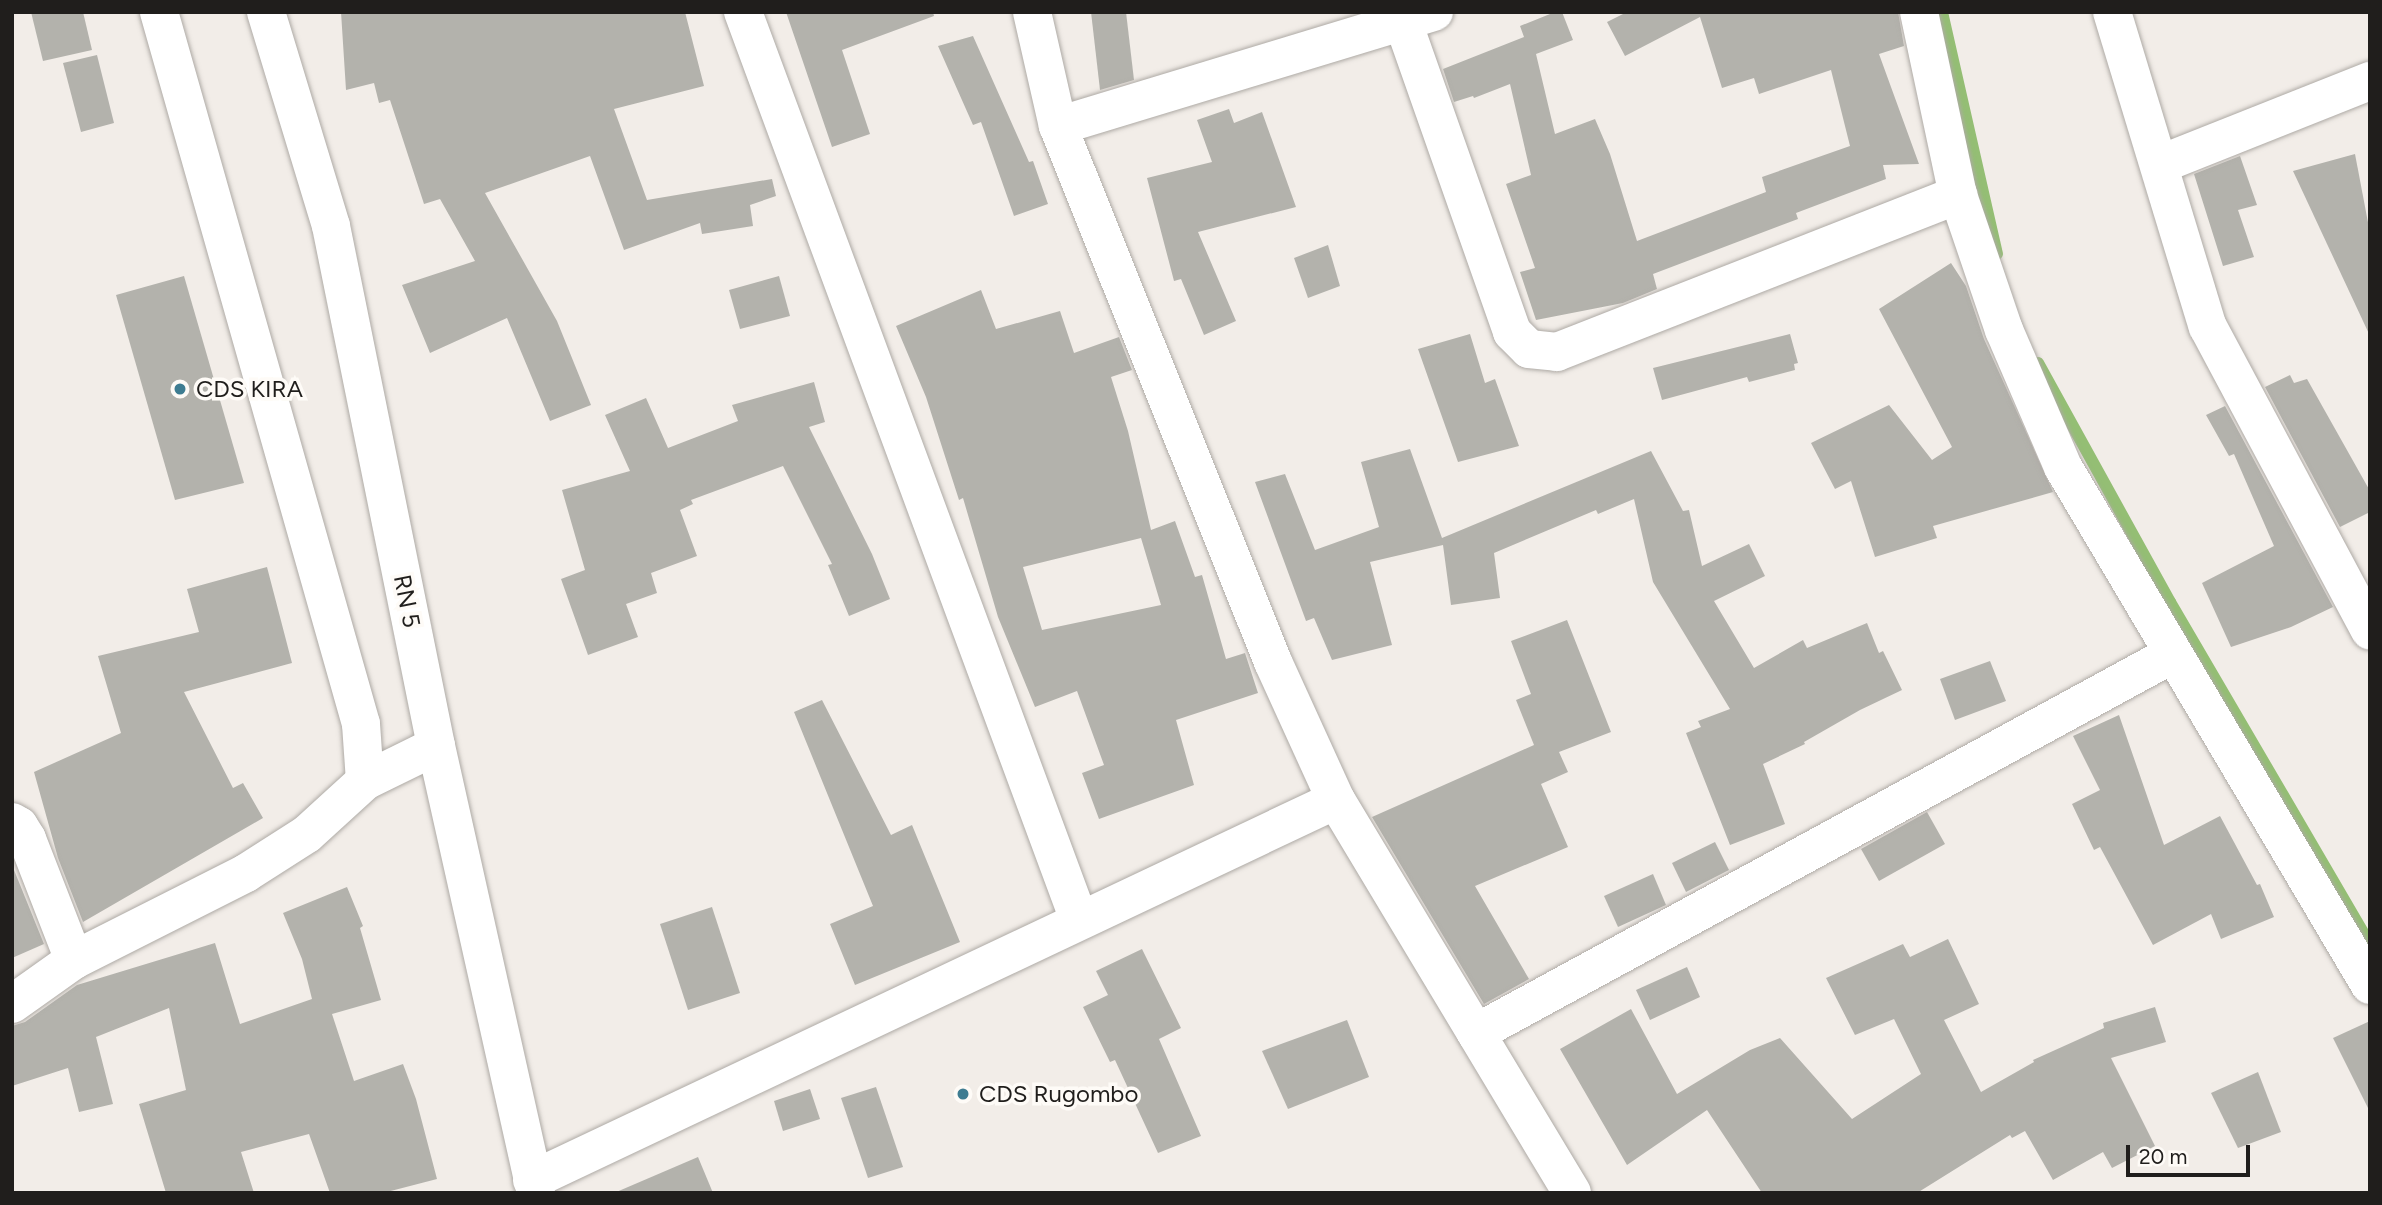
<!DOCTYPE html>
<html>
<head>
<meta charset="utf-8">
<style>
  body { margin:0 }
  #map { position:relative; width:2382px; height:1205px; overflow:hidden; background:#f2ede8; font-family:Figtree,sans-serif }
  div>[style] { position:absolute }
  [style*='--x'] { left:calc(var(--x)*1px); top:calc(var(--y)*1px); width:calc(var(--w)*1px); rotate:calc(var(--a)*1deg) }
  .stream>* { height:12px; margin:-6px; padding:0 6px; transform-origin:6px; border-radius:6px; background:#94be74 }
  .building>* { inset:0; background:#b3b2ac }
  .roads { filter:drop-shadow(0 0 2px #aeaaa5) drop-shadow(0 0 2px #aeaaa5) }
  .minor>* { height:38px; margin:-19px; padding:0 19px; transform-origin:19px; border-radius:19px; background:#fff }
  .major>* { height:38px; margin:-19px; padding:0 19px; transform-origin:19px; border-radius:19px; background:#fff }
  .dots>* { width:19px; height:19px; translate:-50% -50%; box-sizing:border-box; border:4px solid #fefbf7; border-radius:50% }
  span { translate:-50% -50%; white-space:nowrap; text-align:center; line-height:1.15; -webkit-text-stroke:7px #fefbf7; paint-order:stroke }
  .poi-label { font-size:24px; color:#201e1c }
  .left { translate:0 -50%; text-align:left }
  .street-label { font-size:24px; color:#201e1c }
  .frame { position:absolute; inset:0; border:14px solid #201e1c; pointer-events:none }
  .scale { position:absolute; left:2126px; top:1145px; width:124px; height:32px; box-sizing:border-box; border:4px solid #201e1c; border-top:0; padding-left:9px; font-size:21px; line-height:24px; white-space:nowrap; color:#201e1c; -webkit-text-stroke:5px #fefbf7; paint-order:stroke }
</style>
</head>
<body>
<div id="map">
  <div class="stream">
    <div style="--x:1942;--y:12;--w:248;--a:77.2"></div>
    <div style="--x:2038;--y:363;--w:273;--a:61.1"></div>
    <div style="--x:2170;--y:602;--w:396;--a:59.7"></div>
  </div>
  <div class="building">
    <div style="clip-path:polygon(31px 12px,83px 12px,92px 50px,43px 61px)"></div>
    <div style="clip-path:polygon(341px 12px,685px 12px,704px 86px,614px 109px,647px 200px,772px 179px,776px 196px,750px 205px,753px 226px,702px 234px,700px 223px,624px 250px,590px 156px,485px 193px,557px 321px,591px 405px,550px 421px,507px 318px,430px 353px,402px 285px,475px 261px,440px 199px,424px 204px,390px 100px,379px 103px,374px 83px,346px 90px)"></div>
    <div style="clip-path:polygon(786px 12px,933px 12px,934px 16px,842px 50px,870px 134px,832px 147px)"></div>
    <div style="clip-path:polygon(1091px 12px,1126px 12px,1134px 80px,1100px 90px)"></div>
    <div style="clip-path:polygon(1555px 12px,1562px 12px,1573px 40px,1536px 54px,1555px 134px,1595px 119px,1610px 154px,1637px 241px,1766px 192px,1762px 177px,1850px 146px,1831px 70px,1759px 94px,1754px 78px,1722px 88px,1700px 17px,1625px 56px,1607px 22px,1627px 12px,1898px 12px,1904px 46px,1879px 54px,1919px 164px,1883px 165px,1886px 179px,1796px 213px,1798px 219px,1653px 274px,1657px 289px,1623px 303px,1536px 320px,1520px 272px,1535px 268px,1506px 184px,1531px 175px,1510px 84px,1474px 98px,1473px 96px,1454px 102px,1443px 69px,1524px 37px,1520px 26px)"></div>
    <div style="clip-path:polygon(973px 36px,1029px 162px,1033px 161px,1048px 204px,1014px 216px,981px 122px,973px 125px,938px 46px)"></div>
    <div style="clip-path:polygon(97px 55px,114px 123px,81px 132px,63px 63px)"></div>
    <div style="clip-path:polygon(1229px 109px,1234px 123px,1262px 112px,1296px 207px,1198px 232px,1236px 321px,1204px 335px,1181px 279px,1174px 281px,1147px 178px,1212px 162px,1197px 120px)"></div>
    <div style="clip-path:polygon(2355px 154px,2370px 233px,2370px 336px,2293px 171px)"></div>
    <div style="clip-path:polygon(2240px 156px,2257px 205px,2238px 210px,2254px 257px,2223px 266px,2194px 174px)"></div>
    <div style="clip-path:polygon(1328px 245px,1340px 286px,1308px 298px,1294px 258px)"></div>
    <div style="clip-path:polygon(1951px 263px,1966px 286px,1984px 339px,2053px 492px,1933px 526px,1937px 538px,1875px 557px,1851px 481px,1835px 489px,1811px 443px,1889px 405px,1932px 460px,1952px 447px,1879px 309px)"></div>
    <div style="clip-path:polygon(184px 276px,244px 483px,175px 500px,116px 295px)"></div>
    <div style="clip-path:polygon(779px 276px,790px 316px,740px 329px,729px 290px)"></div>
    <div style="clip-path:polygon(evenodd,981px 290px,996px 329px,1060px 311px,1074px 353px,1119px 337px,1132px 370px,1111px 377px,1128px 431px,1151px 530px,1175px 521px,1195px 577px,1202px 575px,1226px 659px,1245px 653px,1258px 693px,1176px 720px,1194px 785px,1099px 819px,1082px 773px,1104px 765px,1077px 691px,1035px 707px,998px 617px,963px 498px,959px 500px,926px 397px,896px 326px,981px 290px,1141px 538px,1161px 605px,1042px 630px,1023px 567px,1141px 538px)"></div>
    <div style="clip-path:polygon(1470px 334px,1485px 383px,1495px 379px,1519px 446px,1458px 462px,1418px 349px)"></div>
    <div style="clip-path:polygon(1790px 334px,1798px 363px,1794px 364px,1795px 370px,1749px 382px,1747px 377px,1662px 400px,1653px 368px)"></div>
    <div style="clip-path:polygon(2290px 375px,2294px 383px,2307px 379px,2370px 491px,2370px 512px,2340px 527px,2265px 387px)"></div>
    <div style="clip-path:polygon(814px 382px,825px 422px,809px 427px,872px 554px,890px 599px,849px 616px,828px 565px,832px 564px,783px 466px,691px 500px,693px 504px,680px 510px,697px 556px,651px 573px,657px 593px,626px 604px,638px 637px,588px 655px,561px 579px,585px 570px,562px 490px,630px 471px,605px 415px,646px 398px,668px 448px,738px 421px,732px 405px)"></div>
    <div style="clip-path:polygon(2225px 406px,2333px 607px,2291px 627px,2231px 647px,2202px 583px,2274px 546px,2234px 454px,2229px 456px,2206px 415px)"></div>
    <div style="clip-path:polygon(1410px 449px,1442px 538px,1651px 451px,1683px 511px,1689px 510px,1702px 566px,1749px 544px,1765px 576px,1714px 601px,1754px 668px,1803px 640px,1807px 648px,1867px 623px,1879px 653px,1883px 651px,1902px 690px,1860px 710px,1804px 742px,1805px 744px,1763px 764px,1785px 824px,1730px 845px,1686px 733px,1701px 727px,1698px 721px,1730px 709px,1653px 582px,1634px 499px,1598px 514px,1596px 510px,1494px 553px,1500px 598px,1451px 605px,1443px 545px,1370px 562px,1392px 645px,1332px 660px,1314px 618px,1306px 621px,1255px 482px,1285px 474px,1315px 550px,1379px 527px,1361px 462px)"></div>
    <div style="clip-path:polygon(267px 567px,292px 663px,184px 692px,233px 788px,243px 783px,263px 818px,83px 922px,58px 858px,34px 772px,121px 733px,98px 656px,199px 632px,187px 589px)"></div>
    <div style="clip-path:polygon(1567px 620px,1611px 732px,1559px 752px,1568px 772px,1541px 784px,1568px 847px,1475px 886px,1529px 979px,1484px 1004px,1372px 817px,1534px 745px,1516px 700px,1531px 694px,1511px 641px)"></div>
    <div style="clip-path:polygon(1990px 661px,2006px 701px,1955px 720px,1940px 679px)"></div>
    <div style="clip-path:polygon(822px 700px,891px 835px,912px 825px,960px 942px,855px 985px,830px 924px,873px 906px,794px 712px)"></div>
    <div style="clip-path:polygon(2119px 715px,2164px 845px,2220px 816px,2257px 885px,2260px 884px,2274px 917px,2221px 939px,2211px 914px,2153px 945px,2100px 847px,2094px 850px,2072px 804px,2100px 790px,2073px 736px)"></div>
    <div style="clip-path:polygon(1927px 812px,1945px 844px,1879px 881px,1861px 849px)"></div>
    <div style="clip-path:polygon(1715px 842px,1729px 870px,1686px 892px,1672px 863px)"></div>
    <div style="clip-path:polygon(12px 865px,44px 944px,12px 958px)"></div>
    <div style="clip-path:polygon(1653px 874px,1666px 905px,1618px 927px,1604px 896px)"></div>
    <div style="clip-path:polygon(347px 887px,363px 926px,360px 928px,381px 1000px,332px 1014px,354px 1081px,403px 1064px,416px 1099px,437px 1179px,383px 1193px,330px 1193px,309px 1134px,241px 1152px,254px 1193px,166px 1193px,139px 1104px,186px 1090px,169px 1008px,96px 1037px,113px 1104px,79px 1112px,68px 1068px,12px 1086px,12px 1026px,25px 1022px,77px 985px,215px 943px,240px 1024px,312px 999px,302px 959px,283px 913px)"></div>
    <div style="clip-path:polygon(712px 907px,740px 993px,688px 1010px,660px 924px)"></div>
    <div style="clip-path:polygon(1948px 939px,1979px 1004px,1944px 1020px,1981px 1092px,2034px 1062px,2033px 1060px,2104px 1028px,2103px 1023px,2155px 1007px,2166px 1042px,2111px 1058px,2155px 1146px,2112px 1168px,2103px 1152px,2053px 1180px,2025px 1131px,2012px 1138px,2010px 1135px,1917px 1193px,1762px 1193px,1707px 1110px,1627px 1165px,1560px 1049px,1631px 1009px,1677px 1094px,1750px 1050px,1780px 1038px,1852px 1119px,1921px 1074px,1894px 1019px,1855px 1035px,1826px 978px,1903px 944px,1910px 957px)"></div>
    <div style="clip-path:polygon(1142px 949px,1181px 1028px,1159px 1039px,1201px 1136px,1158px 1153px,1115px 1060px,1110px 1062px,1083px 1007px,1108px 995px,1096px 971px)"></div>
    <div style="clip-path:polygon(1687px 967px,1700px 997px,1650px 1020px,1636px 990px)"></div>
    <div style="clip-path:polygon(1347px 1020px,1369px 1077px,1288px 1109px,1262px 1051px)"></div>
    <div style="clip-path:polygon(2370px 1021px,2370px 1112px,2333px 1038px)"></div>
    <div style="clip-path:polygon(2258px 1072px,2281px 1132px,2238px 1148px,2211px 1093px)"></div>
    <div style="clip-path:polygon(876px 1087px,903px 1167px,868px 1178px,841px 1098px)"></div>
    <div style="clip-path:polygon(810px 1089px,820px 1119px,783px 1131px,774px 1101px)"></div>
    <div style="clip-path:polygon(698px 1157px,713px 1193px,614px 1193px)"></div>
  </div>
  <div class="roads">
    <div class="minor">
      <div style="--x:159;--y:12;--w:740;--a:74.16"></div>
      <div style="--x:361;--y:724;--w:57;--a:86"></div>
      <div style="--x:743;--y:12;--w:968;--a:69.69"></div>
      <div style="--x:1032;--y:12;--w:117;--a:77.2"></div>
      <div style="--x:1058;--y:126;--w:578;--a:68.14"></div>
      <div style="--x:1273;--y:662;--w:152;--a:65.5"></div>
      <div style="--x:1336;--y:800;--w:458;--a:59"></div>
      <div style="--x:1919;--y:12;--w:187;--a:78"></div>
      <div style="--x:1958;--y:195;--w:143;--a:71.2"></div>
      <div style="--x:2004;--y:330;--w:149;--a:66.7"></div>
      <div style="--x:2063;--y:467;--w:602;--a:59.35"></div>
      <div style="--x:2112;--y:12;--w:329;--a:73.1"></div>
      <div style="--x:2208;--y:327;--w:344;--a:61.9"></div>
      <div style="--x:1403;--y:22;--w:329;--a:70.6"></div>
      <div style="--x:1512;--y:332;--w:24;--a:45"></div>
      <div style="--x:1529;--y:349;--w:28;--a:6"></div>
      <div style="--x:1557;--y:352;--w:431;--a:-21.4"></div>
      <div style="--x:1058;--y:126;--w:393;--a:-16.9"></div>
      <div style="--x:2161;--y:164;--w:225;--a:-21.7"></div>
      <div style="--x:12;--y:822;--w:8;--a:30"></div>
      <div style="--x:19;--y:826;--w:15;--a:58"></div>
      <div style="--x:27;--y:839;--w:130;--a:68.8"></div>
      <div style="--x:12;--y:1004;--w:76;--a:-35.4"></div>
      <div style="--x:74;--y:960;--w:193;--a:-26.8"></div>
      <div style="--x:246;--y:873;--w:72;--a:-32.6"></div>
      <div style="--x:307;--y:834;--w:79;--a:-42.4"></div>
      <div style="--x:365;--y:781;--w:79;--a:-26.2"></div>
      <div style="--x:1476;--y:1033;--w:793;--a:-28.54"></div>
      <div style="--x:532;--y:1180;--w:889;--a:-25.3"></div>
    </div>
    <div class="major">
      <div style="--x:266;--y:12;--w:224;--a:73.1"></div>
      <div style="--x:331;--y:226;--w:530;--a:78.58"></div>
      <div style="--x:436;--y:746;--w:458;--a:77.4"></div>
    </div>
  </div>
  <div class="dots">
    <div style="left:180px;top:389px;background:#3e7c91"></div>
    <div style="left:963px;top:1094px;background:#3e7c91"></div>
  </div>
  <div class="poi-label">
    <span class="left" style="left:196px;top:389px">CDS KIRA</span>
    <span class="left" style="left:979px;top:1094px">CDS Rugombo</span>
  </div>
  <div class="street-label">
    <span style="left:407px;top:601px;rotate:79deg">RN 5</span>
  </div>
  <div class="frame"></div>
  <div class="scale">20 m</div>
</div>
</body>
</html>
